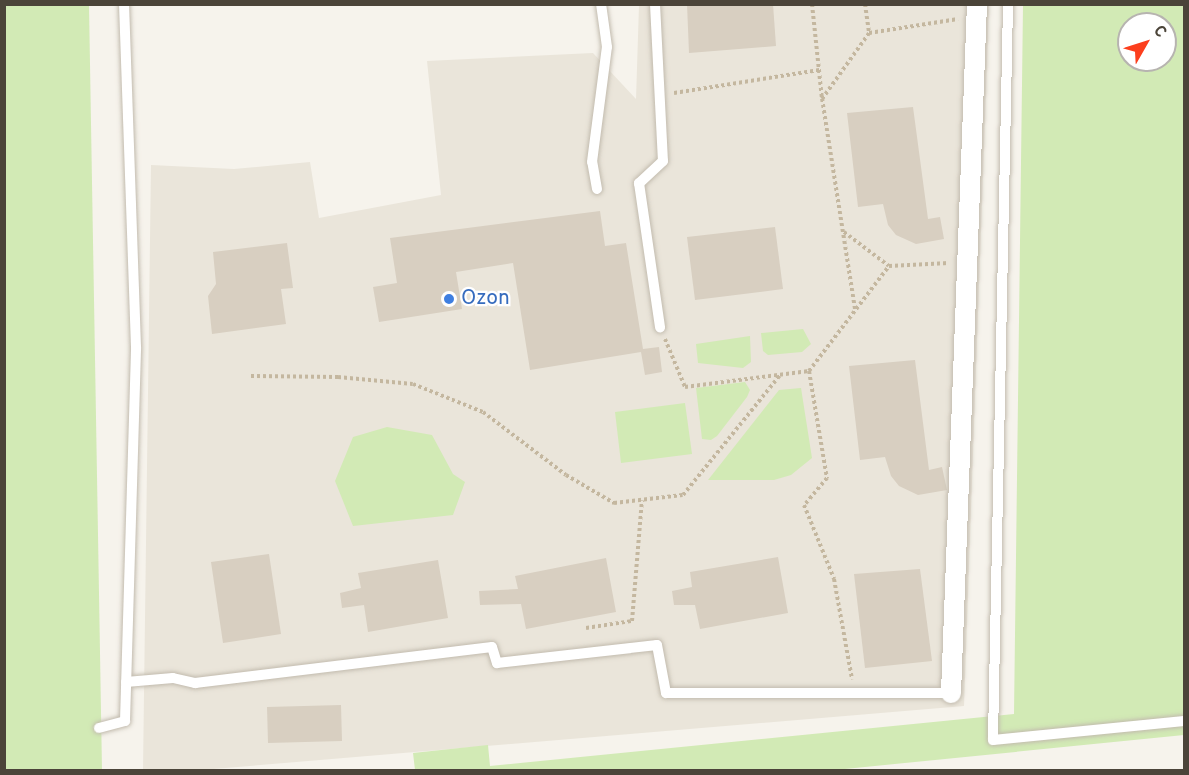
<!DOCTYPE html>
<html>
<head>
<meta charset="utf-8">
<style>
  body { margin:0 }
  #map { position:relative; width:1189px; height:775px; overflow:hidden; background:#f6f3ec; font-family:Overpass,sans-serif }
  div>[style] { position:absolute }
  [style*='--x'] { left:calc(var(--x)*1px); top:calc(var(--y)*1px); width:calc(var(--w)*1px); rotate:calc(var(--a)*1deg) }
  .residential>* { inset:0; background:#eae5da }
  .green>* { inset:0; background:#d2eab5 }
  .building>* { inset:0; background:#d8cfc1 }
  .path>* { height:4px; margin-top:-2px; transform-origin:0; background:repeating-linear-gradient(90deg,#c4b79f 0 3px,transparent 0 6px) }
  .roads { filter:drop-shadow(0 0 2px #c2bbae) drop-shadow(0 0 2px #c2bbae) }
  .lane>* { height:10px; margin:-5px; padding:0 5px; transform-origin:5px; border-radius:5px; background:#fff }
  .street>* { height:20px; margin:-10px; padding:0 10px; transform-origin:10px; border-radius:10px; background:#fff }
  .dots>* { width:16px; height:16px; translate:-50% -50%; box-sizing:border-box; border:3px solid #fff; border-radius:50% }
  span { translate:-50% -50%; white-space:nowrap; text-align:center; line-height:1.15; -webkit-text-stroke:4.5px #fff; paint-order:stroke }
  .shop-label { font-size:21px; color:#366cbe }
  .left { translate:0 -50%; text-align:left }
  .frame { position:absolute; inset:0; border:6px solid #4b4439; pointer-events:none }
  .north { position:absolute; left:1117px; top:12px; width:60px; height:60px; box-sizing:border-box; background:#fff; border:2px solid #b7b4b0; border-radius:50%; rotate:51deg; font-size:16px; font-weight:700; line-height:24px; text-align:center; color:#4b4439 }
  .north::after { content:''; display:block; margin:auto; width:21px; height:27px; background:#fc3f1d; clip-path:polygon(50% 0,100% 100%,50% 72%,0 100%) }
</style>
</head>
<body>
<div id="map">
  <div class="residential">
    <div style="clip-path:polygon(639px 5px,989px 5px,964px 706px,201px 770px,143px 770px,151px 165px,234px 169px,310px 162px,319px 218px,441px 195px,427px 61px,593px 53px,636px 99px)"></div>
  </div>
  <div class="green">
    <div style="clip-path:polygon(5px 5px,89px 5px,102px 770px,5px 770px)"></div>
    <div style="clip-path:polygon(evenodd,1023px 5px,1184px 5px,1184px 735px,835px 770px,415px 770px,413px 753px,488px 745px,490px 766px,1014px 714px,1023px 5px,1129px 24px,1165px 24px,1165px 60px,1129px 60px,1129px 24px)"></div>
    <div style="clip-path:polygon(803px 329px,811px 344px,802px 352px,768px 355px,763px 351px,761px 333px)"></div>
    <div style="clip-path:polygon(750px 336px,751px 362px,743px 368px,698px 363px,696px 344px)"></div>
    <div style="clip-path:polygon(745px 382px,750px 390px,747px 397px,717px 436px,711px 440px,702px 439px,696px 388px)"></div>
    <div style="clip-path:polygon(801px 388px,812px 458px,791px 475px,774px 480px,708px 480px,779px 390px)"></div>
    <div style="clip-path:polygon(685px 403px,692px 454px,621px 463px,615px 412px)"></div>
    <div style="clip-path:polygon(387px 427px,432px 435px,453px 474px,465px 482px,453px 515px,353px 526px,335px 481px,353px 437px)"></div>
  </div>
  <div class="building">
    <div style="clip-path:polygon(687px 4px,773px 4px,776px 46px,689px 53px)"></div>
    <div style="clip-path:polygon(913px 107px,928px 219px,940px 217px,944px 239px,916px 244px,896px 235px,888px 225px,883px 204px,858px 207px,847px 113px)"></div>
    <div style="clip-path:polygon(600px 211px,605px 246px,626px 243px,643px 349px,659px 347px,662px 372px,645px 375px,641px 352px,530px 370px,513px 263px,456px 272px,462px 309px,379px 322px,373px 287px,397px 283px,390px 238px)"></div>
    <div style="clip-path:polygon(775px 227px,783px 289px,695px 300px,687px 237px)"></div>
    <div style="clip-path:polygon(287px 243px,293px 288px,281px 289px,286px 324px,212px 334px,208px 296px,216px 284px,213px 252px)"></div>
    <div style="clip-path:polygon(915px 360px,929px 470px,942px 467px,947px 490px,918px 495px,899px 486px,891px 476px,885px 457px,860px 460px,849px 366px)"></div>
    <div style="clip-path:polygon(269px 554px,281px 634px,223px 643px,211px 562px)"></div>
    <div style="clip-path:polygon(778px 557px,788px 613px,700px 629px,695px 605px,674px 605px,672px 591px,692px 587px,690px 572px)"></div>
    <div style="clip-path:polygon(606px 558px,616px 612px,526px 629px,521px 604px,480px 605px,479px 591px,518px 589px,515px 576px)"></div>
    <div style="clip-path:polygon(438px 560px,448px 618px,368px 632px,364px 605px,342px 608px,340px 593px,361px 588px,358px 573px)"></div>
    <div style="clip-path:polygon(920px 569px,932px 661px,865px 668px,854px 574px)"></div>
    <div style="clip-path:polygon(341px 705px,342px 741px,268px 743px,267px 707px)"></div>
  </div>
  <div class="path">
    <div style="--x:812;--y:4;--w:96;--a:84"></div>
    <div style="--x:865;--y:4;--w:29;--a:82"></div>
    <div style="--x:869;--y:33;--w:90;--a:-8.9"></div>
    <div style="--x:674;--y:93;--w:147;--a:-9"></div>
    <div style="--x:844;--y:232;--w:56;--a:37.1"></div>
    <div style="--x:855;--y:309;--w:213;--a:-98.9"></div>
    <div style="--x:822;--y:99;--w:81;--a:-54.5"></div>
    <div style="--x:665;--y:339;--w:52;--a:67.4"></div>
    <div style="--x:685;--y:387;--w:125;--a:-7.4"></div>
    <div style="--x:809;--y:371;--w:132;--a:-52.7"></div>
    <div style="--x:889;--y:266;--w:60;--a:-2.9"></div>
    <div style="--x:809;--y:371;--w:109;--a:80.5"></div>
    <div style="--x:827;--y:478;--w:35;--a:130"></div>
    <div style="--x:804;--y:505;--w:80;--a:67.9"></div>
    <div style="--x:834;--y:579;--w:102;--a:79.8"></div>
    <div style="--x:251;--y:376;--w:87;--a:0.7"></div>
    <div style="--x:338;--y:377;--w:75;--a:5.3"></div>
    <div style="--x:413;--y:384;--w:75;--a:21.8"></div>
    <div style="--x:483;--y:412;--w:104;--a:37.2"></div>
    <div style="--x:566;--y:475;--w:56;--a:30.3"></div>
    <div style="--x:614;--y:503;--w:69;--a:-6.6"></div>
    <div style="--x:683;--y:495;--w:156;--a:-51"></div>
    <div style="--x:586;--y:628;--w:47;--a:-8.7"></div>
    <div style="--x:632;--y:621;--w:121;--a:-85.3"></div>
  </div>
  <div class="roads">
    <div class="lane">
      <div style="--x:655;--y:4;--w:157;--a:87.1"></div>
      <div style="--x:663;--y:161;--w:33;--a:137"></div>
      <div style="--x:639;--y:183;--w:146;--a:81.7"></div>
      <div style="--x:1008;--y:4;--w:736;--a:91.17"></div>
      <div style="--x:993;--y:740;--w:192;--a:-5.7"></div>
      <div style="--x:597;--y:189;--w:27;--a:-100"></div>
      <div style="--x:592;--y:162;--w:116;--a:-82.6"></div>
      <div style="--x:607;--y:47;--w:43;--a:-97.9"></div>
      <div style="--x:126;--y:682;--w:47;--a:-4.9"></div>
      <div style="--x:173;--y:678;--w:23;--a:13"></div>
      <div style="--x:195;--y:683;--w:299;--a:-6.9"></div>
      <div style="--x:492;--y:647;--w:17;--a:73"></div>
      <div style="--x:497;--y:663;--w:161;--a:-6.4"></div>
      <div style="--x:657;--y:645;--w:49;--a:79.4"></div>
      <div style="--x:666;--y:693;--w:285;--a:0"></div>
      <div style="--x:99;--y:728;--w:27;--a:-15"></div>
      <div style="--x:125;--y:721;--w:374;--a:-88.3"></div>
      <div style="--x:136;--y:347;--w:343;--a:-92"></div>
    </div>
    <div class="street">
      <div style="--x:951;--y:693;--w:689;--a:-87.84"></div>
    </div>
  </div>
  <div class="dots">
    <div style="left:449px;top:299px;background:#3f7fe0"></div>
  </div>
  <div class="shop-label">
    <span class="left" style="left:461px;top:299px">Ozon</span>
  </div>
  <div class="frame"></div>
  <div class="north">С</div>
</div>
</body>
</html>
